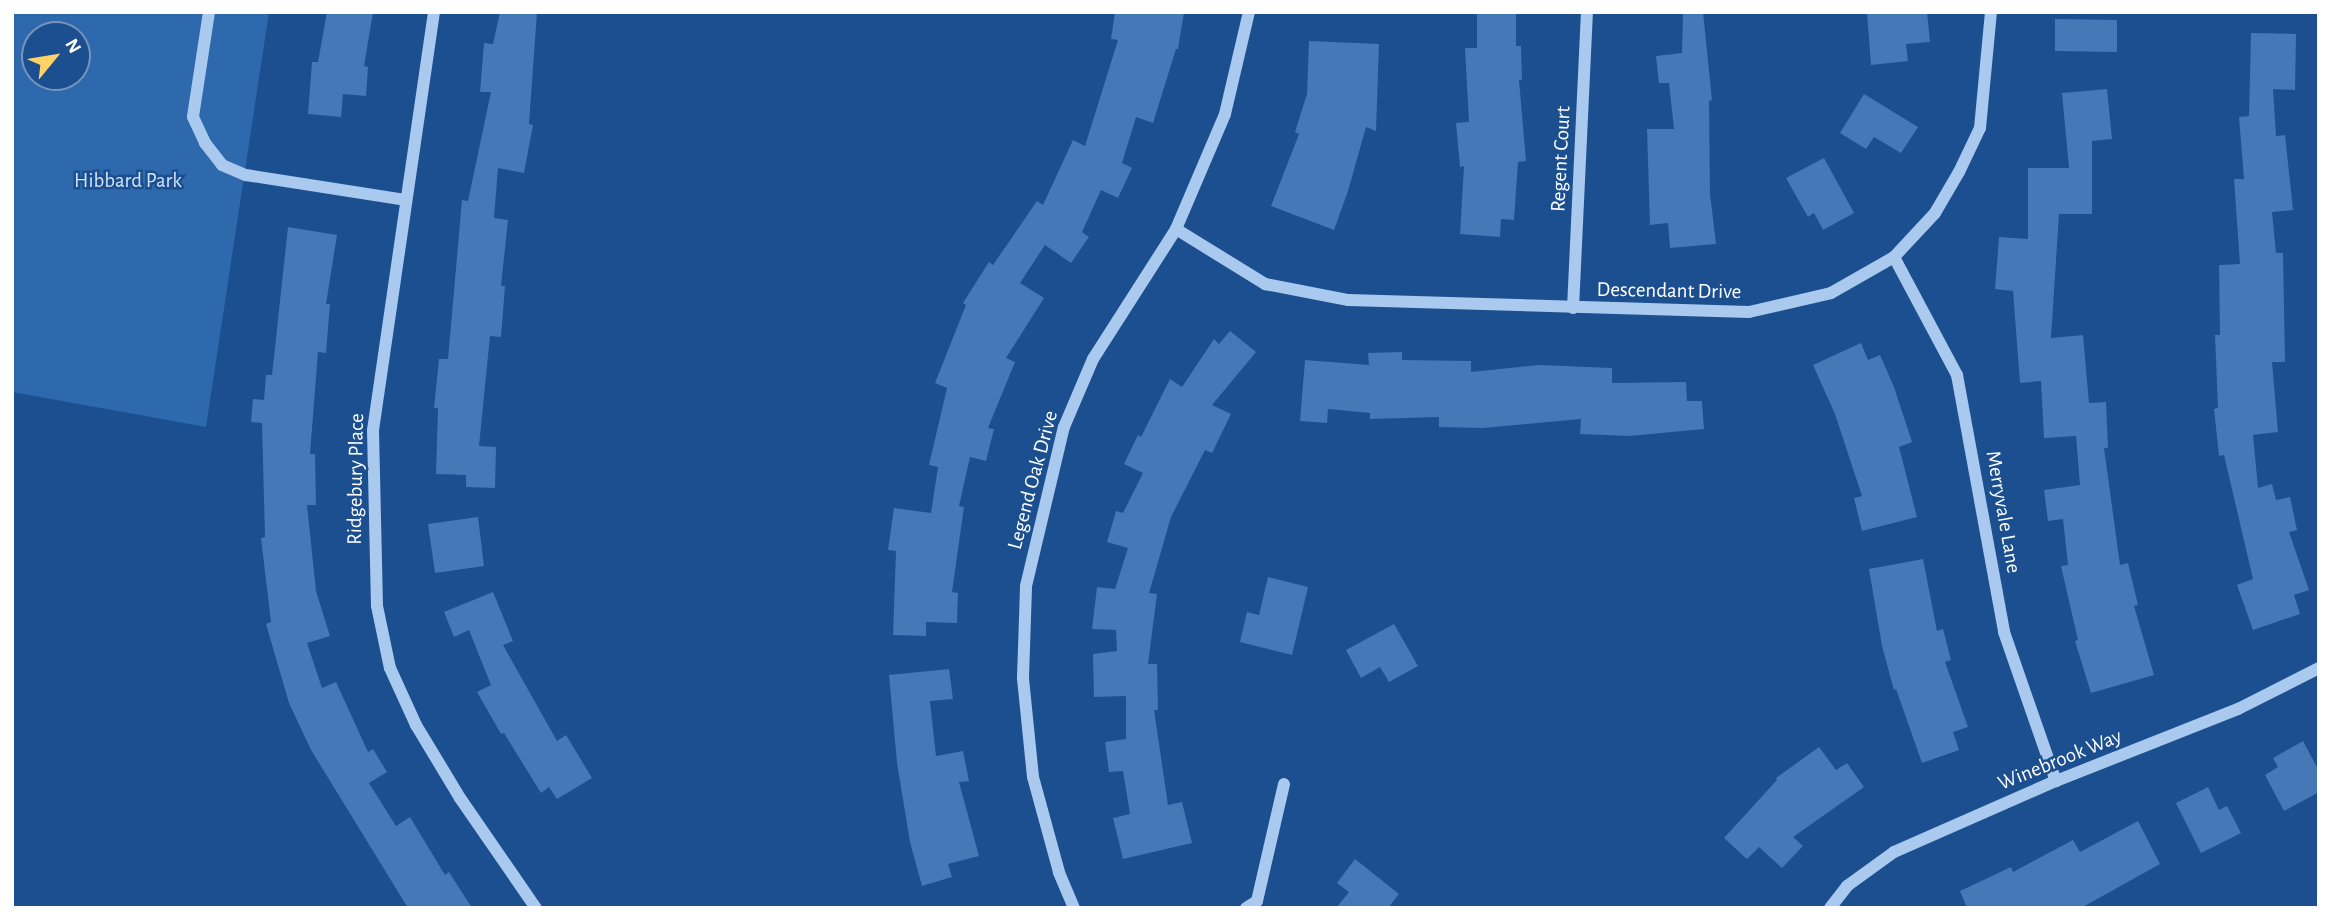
<!DOCTYPE html>
<html>
<head>
<meta charset="utf-8">
<style>
  body { margin:0 }
  #map { position:relative; width:2331px; height:920px; overflow:hidden; background:#1b4f8f; font-family:"Alegreya Sans",sans-serif }
  div>[style] { position:absolute }
  [style*='--x'] { left:calc(var(--x)*1px); top:calc(var(--y)*1px); width:calc(var(--w)*1px); rotate:calc(var(--a)*1deg) }
  .green>* { inset:0; background:#2e69ad }
  .building>* { inset:0; background:#4478b7 }
  .minor>* { height:12px; margin:-6px; padding:0 6px; transform-origin:6px; border-radius:6px; background:#a9c9ee }
  span { translate:-50% -50%; white-space:nowrap; text-align:center; line-height:1.15; -webkit-text-stroke:5px #1b4f8f; paint-order:stroke }
  .street-label { font-size:21px; color:#fff }
  .park-label { font-size:21px; color:#cfe3fa }
  .frame { position:absolute; inset:0; border:14px solid #fff; pointer-events:none }
  .north { position:absolute; left:21px; top:21px; width:70px; height:70px; box-sizing:border-box; background:#1b4f8f; border:2px solid #7695bc; border-radius:50%; rotate:60deg; font-size:19px; font-weight:700; line-height:28px; text-align:center; color:#fff }
  .north::after { content:''; display:block; margin:auto; width:24px; height:32px; background:#ffd166; clip-path:polygon(50% 0,100% 100%,50% 72%,0 100%) }
</style>
</head>
<body>
<div id="map">
  <div class="green">
    <div style="clip-path:polygon(evenodd,12px 12px,269px 12px,206px 427px,12px 392px,12px 12px,35px 35px,77px 35px,77px 77px,35px 77px,35px 35px)"></div>
  </div>
  <div class="building">
    <div style="clip-path:polygon(327px 12px,373px 12px,364px 66px,368px 67px,366px 96px,343px 94px,341px 117px,308px 114px,312px 62px,318px 62px)"></div>
    <div style="clip-path:polygon(500px 12px,537px 12px,529px 124px,533px 125px,524px 173px,498px 168px,494px 218px,508px 220px,501px 286px,505px 286px,501px 337px,490px 336px,479px 446px,496px 447px,495px 488px,466px 487px,466px 475px,436px 474px,438px 408px,434px 408px,439px 359px,448px 359px,462px 200px,468px 201px,491px 92px,480px 92px,484px 43px,493px 44px)"></div>
    <div style="clip-path:polygon(1115px 12px,1184px 12px,1178px 49px,1176px 49px,1153px 123px,1136px 117px,1122px 163px,1132px 168px,1118px 198px,1101px 190px,1082px 232px,1089px 237px,1071px 263px,1045px 245px,1020px 283px,1044px 298px,1006px 358px,1015px 362px,988px 428px,994px 429px,986px 461px,970px 457px,959px 506px,964px 507px,952px 592px,958px 593px,957px 623px,926px 622px,926px 636px,893px 635px,896px 551px,888px 550px,894px 508px,931px 513px,938px 467px,929px 465px,947px 388px,935px 383px,966px 305px,963px 303px,989px 262px,993px 265px,1037px 201px,1043px 205px,1073px 140px,1085px 146px,1118px 40px,1111px 39px)"></div>
    <div style="clip-path:polygon(1477px 12px,1516px 12px,1516px 46px,1521px 46px,1522px 80px,1519px 80px,1526px 161px,1518px 162px,1514px 220px,1501px 219px,1500px 237px,1460px 234px,1464px 166px,1460px 167px,1456px 123px,1469px 122px,1465px 48px,1477px 48px)"></div>
    <div style="clip-path:polygon(1683px 12px,1703px 12px,1712px 100px,1709px 101px,1710px 194px,1716px 244px,1670px 248px,1668px 223px,1650px 225px,1647px 129px,1674px 129px,1669px 83px,1659px 83px,1656px 56px,1682px 53px)"></div>
    <div style="clip-path:polygon(1867px 12px,1927px 12px,1930px 42px,1906px 44px,1908px 61px,1871px 65px)"></div>
    <div style="clip-path:polygon(2055px 19px,2117px 20px,2117px 52px,2055px 51px)"></div>
    <div style="clip-path:polygon(2251px 33px,2296px 34px,2295px 90px,2273px 89px,2276px 136px,2285px 135px,2293px 210px,2272px 212px,2276px 253px,2283px 253px,2285px 362px,2272px 362px,2278px 432px,2253px 435px,2258px 488px,2272px 484px,2276px 500px,2290px 497px,2297px 530px,2289px 532px,2309px 590px,2294px 595px,2300px 614px,2253px 630px,2237px 585px,2253px 579px,2224px 455px,2219px 456px,2214px 409px,2218px 408px,2215px 335px,2220px 335px,2219px 265px,2240px 264px,2234px 179px,2244px 179px,2239px 117px,2249px 116px)"></div>
    <div style="clip-path:polygon(1309px 41px,1379px 44px,1376px 131px,1366px 127px,1348px 191px,1334px 230px,1271px 206px,1299px 134px,1295px 132px,1307px 94px)"></div>
    <div style="clip-path:polygon(2107px 89px,2112px 139px,2092px 141px,2092px 214px,2059px 214px,2051px 338px,2083px 335px,2089px 403px,2106px 402px,2108px 448px,2104px 448px,2120px 565px,2128px 563px,2138px 605px,2134px 606px,2154px 675px,2091px 693px,2075px 641px,2078px 640px,2061px 566px,2068px 565px,2063px 519px,2048px 521px,2044px 490px,2080px 485px,2076px 436px,2044px 438px,2041px 381px,2020px 383px,2013px 291px,1995px 289px,1999px 237px,2028px 239px,2028px 168px,2069px 168px,2062px 93px)"></div>
    <div style="clip-path:polygon(1864px 94px,1918px 127px,1901px 153px,1874px 137px,1866px 149px,1840px 133px)"></div>
    <div style="clip-path:polygon(1824px 158px,1854px 213px,1823px 230px,1814px 213px,1808px 217px,1786px 178px)"></div>
    <div style="clip-path:polygon(288px 227px,337px 235px,326px 304px,330px 304px,326px 353px,318px 352px,310px 454px,315px 454px,316px 505px,307px 505px,316px 591px,330px 636px,307px 643px,322px 688px,336px 682px,368px 752px,373px 749px,387px 772px,369px 783px,396px 826px,410px 817px,445px 875px,449px 872px,472px 908px,408px 908px,311px 750px,289px 703px,266px 624px,271px 622px,261px 538px,265px 537px,262px 423px,251px 422px,253px 399px,264px 400px,266px 375px,272px 375px)"></div>
    <div style="clip-path:polygon(1230px 331px,1256px 352px,1212px 405px,1231px 414px,1212px 453px,1205px 450px,1171px 517px,1149px 593px,1157px 594px,1148px 664px,1157px 664px,1158px 710px,1154px 710px,1168px 805px,1182px 802px,1192px 843px,1123px 859px,1113px 818px,1130px 814px,1123px 771px,1109px 772px,1105px 742px,1126px 739px,1126px 696px,1094px 697px,1093px 654px,1117px 651px,1116px 630px,1092px 629px,1097px 587px,1115px 589px,1128px 548px,1107px 542px,1116px 511px,1123px 513px,1143px 473px,1124px 464px,1138px 435px,1141px 437px,1170px 379px,1182px 387px,1214px 339px,1219px 344px)"></div>
    <div style="clip-path:polygon(1861px 343px,1868px 360px,1880px 355px,1894px 387px,1912px 442px,1899px 447px,1917px 517px,1862px 531px,1854px 498px,1862px 496px,1835px 414px,1813px 365px)"></div>
    <div style="clip-path:polygon(1402px 352px,1402px 360px,1471px 361px,1471px 372px,1539px 365px,1612px 368px,1612px 383px,1686px 382px,1687px 401px,1702px 401px,1704px 429px,1629px 436px,1580px 434px,1581px 419px,1483px 428px,1439px 427px,1439px 417px,1370px 419px,1370px 413px,1328px 409px,1327px 423px,1300px 421px,1305px 360px,1369px 365px,1368px 353px)"></div>
    <div style="clip-path:polygon(478px 517px,484px 566px,435px 573px,428px 524px)"></div>
    <div style="clip-path:polygon(1923px 559px,1937px 631px,1943px 629px,1951px 660px,1945px 662px,1968px 727px,1953px 732px,1959px 750px,1922px 763px,1896px 689px,1894px 690px,1882px 646px,1869px 569px)"></div>
    <div style="clip-path:polygon(1268px 577px,1308px 587px,1292px 655px,1240px 642px,1247px 612px,1259px 615px)"></div>
    <div style="clip-path:polygon(493px 592px,513px 641px,503px 645px,557px 741px,566px 735px,592px 778px,557px 799px,549px 787px,541px 793px,504px 733px,501px 734px,477px 692px,491px 685px,469px 630px,454px 637px,444px 612px)"></div>
    <div style="clip-path:polygon(1394px 624px,1418px 666px,1389px 682px,1380px 667px,1361px 678px,1346px 650px)"></div>
    <div style="clip-path:polygon(949px 669px,953px 699px,930px 701px,936px 756px,963px 751px,969px 781px,959px 782px,979px 856px,948px 864px,952px 877px,922px 886px,910px 842px,897px 763px,889px 675px)"></div>
    <div style="clip-path:polygon(2303px 741px,2319px 771px,2319px 792px,2284px 811px,2265px 775px,2278px 767px,2273px 758px)"></div>
    <div style="clip-path:polygon(1819px 747px,1836px 770px,1847px 763px,1864px 787px,1793px 837px,1803px 846px,1782px 868px,1759px 847px,1747px 859px,1724px 838px,1777px 780px,1776px 778px)"></div>
    <div style="clip-path:polygon(2208px 787px,2219px 810px,2227px 806px,2241px 833px,2201px 853px,2176px 803px)"></div>
    <div style="clip-path:polygon(2138px 821px,2160px 864px,2081px 908px,1967px 908px,1960px 891px,2011px 867px,2013px 872px,2073px 840px,2080px 852px)"></div>
    <div style="clip-path:polygon(1355px 859px,1399px 894px,1388px 908px,1336px 908px,1349px 892px,1337px 883px)"></div>
  </div>
  <div class="minor">
    <div style="--x:209;--y:12;--w:106;--a:98.7"></div>
    <div style="--x:193;--y:117;--w:29;--a:65"></div>
    <div style="--x:205;--y:143;--w:28;--a:52"></div>
    <div style="--x:222;--y:165;--w:26;--a:23"></div>
    <div style="--x:246;--y:175;--w:161;--a:8.9"></div>
    <div style="--x:434;--y:12;--w:422;--a:98.3"></div>
    <div style="--x:373;--y:430;--w:176;--a:88.7"></div>
    <div style="--x:377;--y:606;--w:63;--a:78.2"></div>
    <div style="--x:390;--y:668;--w:63;--a:65.5"></div>
    <div style="--x:416;--y:725;--w:85;--a:58.9"></div>
    <div style="--x:460;--y:798;--w:134;--a:55.4"></div>
    <div style="--x:1176;--y:229;--w:105;--a:31.7"></div>
    <div style="--x:1265;--y:284;--w:85;--a:10.9"></div>
    <div style="--x:1348;--y:300;--w:401;--a:1.7"></div>
    <div style="--x:1749;--y:312;--w:84;--a:-13"></div>
    <div style="--x:1831;--y:293;--w:73;--a:-29.7"></div>
    <div style="--x:1894;--y:257;--w:60;--a:-47"></div>
    <div style="--x:1935;--y:213;--w:48;--a:-59.7"></div>
    <div style="--x:1959;--y:172;--w:49;--a:-64.5"></div>
    <div style="--x:1980;--y:128;--w:117;--a:-84.6"></div>
    <div style="--x:1894;--y:257;--w:134;--a:61.9"></div>
    <div style="--x:1957;--y:375;--w:261;--a:79.6"></div>
    <div style="--x:2004;--y:632;--w:158;--a:70.8"></div>
    <div style="--x:1573;--y:308;--w:296;--a:-87.3"></div>
    <div style="--x:1074;--y:908;--w:39;--a:-113"></div>
    <div style="--x:1059;--y:872;--w:98;--a:-105.3"></div>
    <div style="--x:1033;--y:777;--w:100;--a:-95.8"></div>
    <div style="--x:1023;--y:678;--w:92;--a:-88.1"></div>
    <div style="--x:1026;--y:586;--w:163;--a:-76.6"></div>
    <div style="--x:1064;--y:427;--w:74;--a:-66.9"></div>
    <div style="--x:1093;--y:359;--w:154;--a:-57.4"></div>
    <div style="--x:1176;--y:229;--w:125;--a:-66.9"></div>
    <div style="--x:1225;--y:114;--w:105;--a:-76.8"></div>
    <div style="--x:1246;--y:908;--w:13;--a:-32"></div>
    <div style="--x:1257;--y:901;--w:120;--a:-77"></div>
    <div style="--x:1830;--y:908;--w:28;--a:-52"></div>
    <div style="--x:1847;--y:886;--w:58;--a:-35.9"></div>
    <div style="--x:1894;--y:852;--w:177;--a:-23.7"></div>
    <div style="--x:2056;--y:781;--w:196;--a:-21.6"></div>
    <div style="--x:2238;--y:709;--w:91;--a:-26.8"></div>
  </div>
  <div class="street-label">
    <span style="left:1561px;top:159px;rotate:-87deg">Regent Court</span>
    <span style="left:1669px;top:291px;rotate:1deg">Descendant Drive</span>
    <span style="left:356px;top:479px;rotate:-89deg">Ridgebury Place</span>
    <span style="left:1033px;top:480px;rotate:-75deg">Legend Oak Drive</span>
    <span style="left:2003px;top:512px;rotate:80deg">Merryvale Lane</span>
    <span style="left:2060px;top:760px;rotate:-22deg">Winebrook Way</span>
  </div>
  <div class="park-label">
    <span style="left:128px;top:181px">Hibbard Park</span>
  </div>
  <div class="frame"></div>
  <div class="north">N</div>
</div>
</body>
</html>
